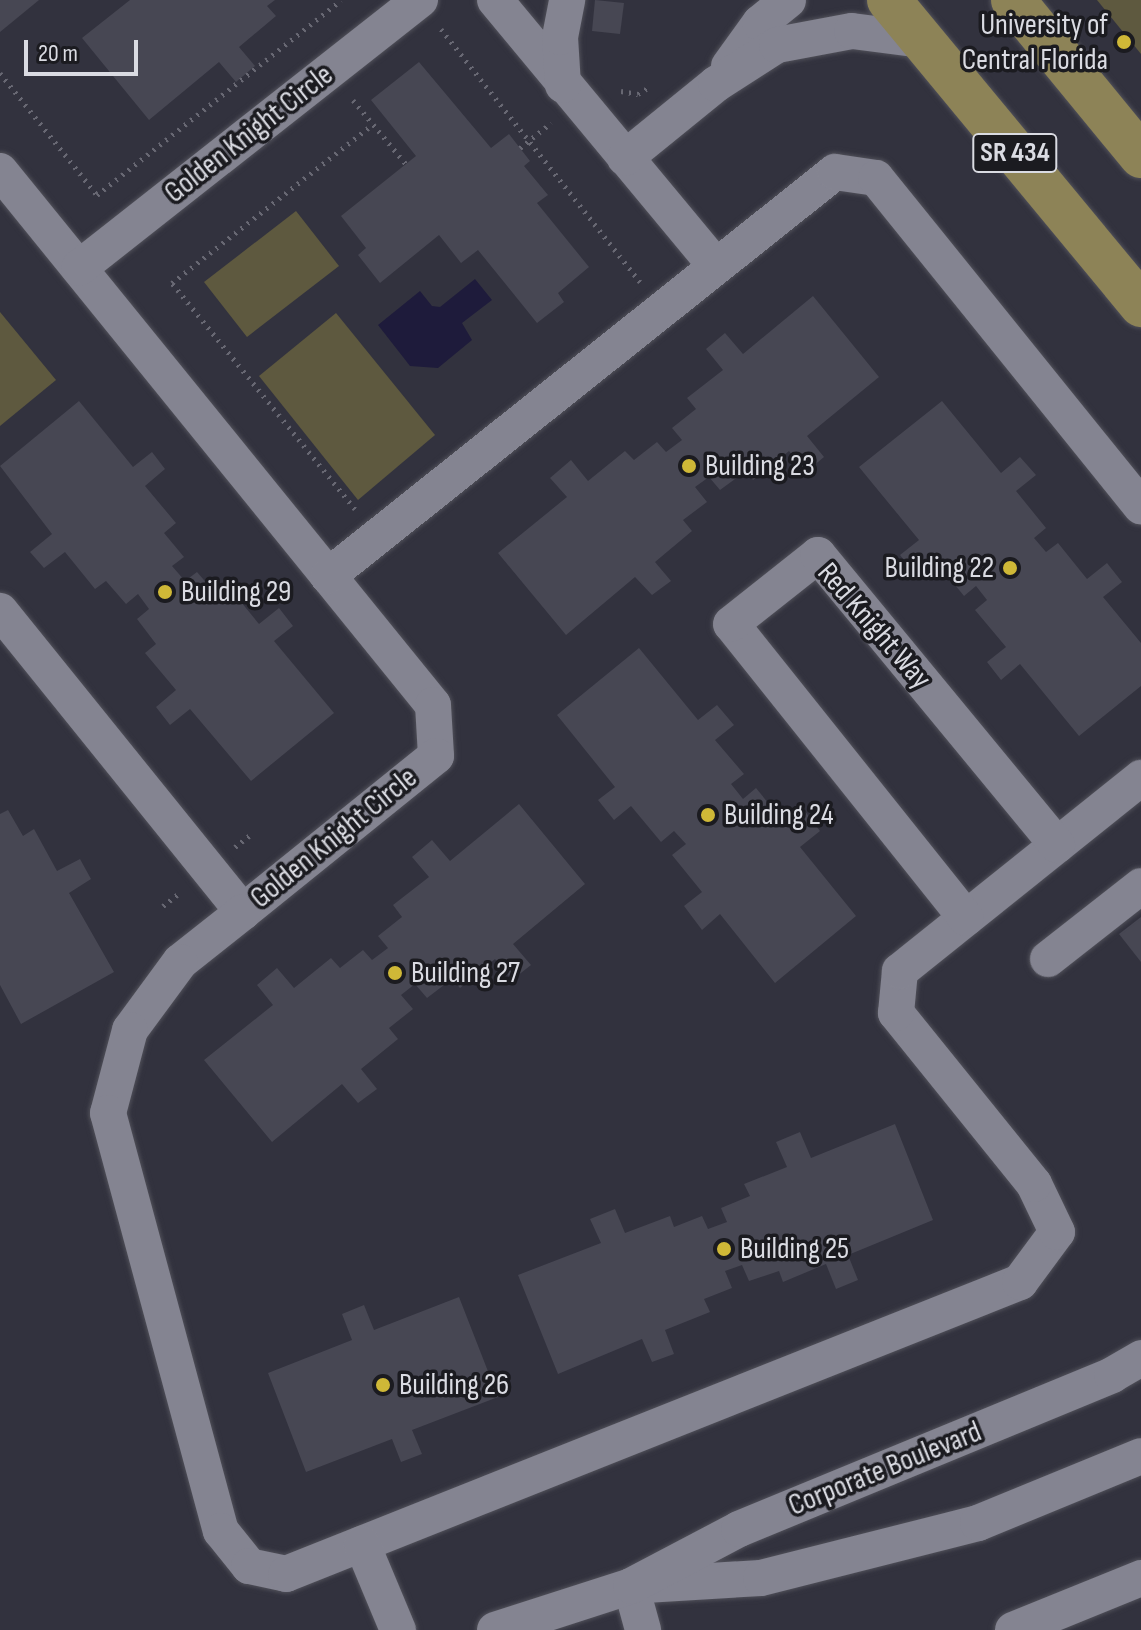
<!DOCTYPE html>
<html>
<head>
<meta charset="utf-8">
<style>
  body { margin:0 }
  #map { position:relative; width:1141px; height:1630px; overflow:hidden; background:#32323e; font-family:"Sofia Sans Condensed",sans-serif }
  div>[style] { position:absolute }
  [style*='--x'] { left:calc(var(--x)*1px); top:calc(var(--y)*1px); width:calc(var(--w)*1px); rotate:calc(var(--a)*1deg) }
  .green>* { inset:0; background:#5e593f }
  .water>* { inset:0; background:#1e1b3b }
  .building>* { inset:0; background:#474753 }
  .path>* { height:5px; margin-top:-2.5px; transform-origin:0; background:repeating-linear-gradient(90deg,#686873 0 2px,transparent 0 8px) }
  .roads { filter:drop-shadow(0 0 2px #505059) drop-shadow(0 0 2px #505059) }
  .minor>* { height:36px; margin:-18px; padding:0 18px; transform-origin:18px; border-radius:18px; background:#848491 }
  .major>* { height:44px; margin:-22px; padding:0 22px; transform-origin:22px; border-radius:22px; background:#8d8357 }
  .dots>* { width:22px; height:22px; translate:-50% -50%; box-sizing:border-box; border:4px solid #1b1b20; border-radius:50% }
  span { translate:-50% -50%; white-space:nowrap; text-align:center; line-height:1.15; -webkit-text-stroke:7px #1b1b20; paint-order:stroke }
  .shield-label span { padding:2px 6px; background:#1b1b20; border:2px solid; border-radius:6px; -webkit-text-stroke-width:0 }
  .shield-label { font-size:28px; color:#dadbe2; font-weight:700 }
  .poi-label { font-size:30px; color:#dadbe2 }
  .right { translate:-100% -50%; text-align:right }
  .left { translate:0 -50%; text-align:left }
  .street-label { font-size:30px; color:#dadbe2 }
  .scale { position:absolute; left:24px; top:40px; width:114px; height:36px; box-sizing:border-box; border:4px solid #dadbe2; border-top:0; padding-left:10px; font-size:24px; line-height:28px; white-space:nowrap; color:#dadbe2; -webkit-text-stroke:6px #1b1b20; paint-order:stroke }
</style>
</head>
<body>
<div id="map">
  <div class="green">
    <div style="clip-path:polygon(1097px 0,1141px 0,1141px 54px)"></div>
    <div style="clip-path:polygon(296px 211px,339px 266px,247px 337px,204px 282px)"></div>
    <div style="clip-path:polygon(0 312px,56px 380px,0 426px)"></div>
    <div style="clip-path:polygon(336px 313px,435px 435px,358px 500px,259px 376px)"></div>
  </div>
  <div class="water">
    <div style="clip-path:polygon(475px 279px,492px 300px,462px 323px,472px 340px,438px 368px,410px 366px,378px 325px,420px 291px,432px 306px,440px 307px)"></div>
  </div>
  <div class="building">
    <div style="clip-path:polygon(0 0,39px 0,0 32px)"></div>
    <div style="clip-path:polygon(130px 0,275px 0,267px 6px,276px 16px,239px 47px,255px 66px,236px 82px,219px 62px,149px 120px,82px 38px)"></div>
    <div style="clip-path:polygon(595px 0,624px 3px,620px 34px,592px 31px)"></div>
    <div style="clip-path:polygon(419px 62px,491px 148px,509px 134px,530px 161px,524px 166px,548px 195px,537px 203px,589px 267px,558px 293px,564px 302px,537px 323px,478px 250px,461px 263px,439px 235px,380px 283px,358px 255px,366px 248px,341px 216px,416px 156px,371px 100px)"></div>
    <div style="clip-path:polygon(813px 296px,879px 377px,807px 436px,824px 457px,806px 472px,789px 451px,753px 480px,746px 471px,720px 490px,709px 477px,695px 487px,707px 502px,683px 520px,692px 531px,655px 562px,671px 581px,652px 595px,635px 577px,566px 635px,498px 553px,567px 497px,550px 478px,571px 460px,588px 481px,625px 451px,634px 460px,657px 442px,666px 452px,682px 440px,672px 428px,696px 409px,687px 398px,723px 370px,706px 349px,725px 333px,743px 354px)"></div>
    <div style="clip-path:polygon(79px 401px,133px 467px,152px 452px,165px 469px,145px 486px,176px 523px,164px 533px,184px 557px,172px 566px,185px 581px,197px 572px,216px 594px,227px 585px,259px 624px,279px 608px,293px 626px,274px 641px,334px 713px,251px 781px,190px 709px,170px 725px,156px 707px,176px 690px,145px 653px,156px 644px,137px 619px,149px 609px,138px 594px,126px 604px,106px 581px,95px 589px,65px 552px,44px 568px,30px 552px,52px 534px,0 466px)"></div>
    <div style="clip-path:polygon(942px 401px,1001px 473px,1020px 457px,1036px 475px,1016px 491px,1046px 528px,1034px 538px,1046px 552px,1058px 543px,1087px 579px,1107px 563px,1122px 582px,1103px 597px,1141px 643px,1141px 686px,1079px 736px,1020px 664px,1001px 680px,987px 662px,1006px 647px,975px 610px,987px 600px,976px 586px,964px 596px,933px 558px,914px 573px,900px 555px,919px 540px,859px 467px)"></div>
    <div style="clip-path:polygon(639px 648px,698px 720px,717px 705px,734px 725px,715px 740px,744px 774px,731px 784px,743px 799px,756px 788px,786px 825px,804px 810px,820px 831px,800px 847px,856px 916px,775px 983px,720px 914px,702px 930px,684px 906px,702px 892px,672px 855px,686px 844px,674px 831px,661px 842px,631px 806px,614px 820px,598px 800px,615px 787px,557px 715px)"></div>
    <div style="clip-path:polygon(519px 804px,585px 884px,513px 944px,531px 965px,512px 980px,495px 959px,460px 988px,452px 979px,427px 998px,415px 984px,401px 995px,413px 1009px,389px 1028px,398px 1039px,361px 1069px,377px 1089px,358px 1103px,342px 1084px,272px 1142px,204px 1060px,273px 1005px,257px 985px,277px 968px,294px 988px,331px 958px,340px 968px,363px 950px,372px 960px,388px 948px,378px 936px,402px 917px,393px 905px,429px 877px,412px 857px,432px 840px,450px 861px)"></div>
    <div style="clip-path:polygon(8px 810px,23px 836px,34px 829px,57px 871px,80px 859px,91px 879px,69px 893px,114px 972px,21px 1024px,0 985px,0 814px)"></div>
    <div style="clip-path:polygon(1141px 917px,1141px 962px,1119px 934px)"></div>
    <div style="clip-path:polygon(895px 1124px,933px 1220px,848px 1255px,858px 1280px,836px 1289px,826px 1264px,783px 1282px,779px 1271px,749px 1281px,742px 1265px,725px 1271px,732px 1288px,704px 1299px,710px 1312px,665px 1330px,674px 1354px,652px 1362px,642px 1339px,558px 1374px,518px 1275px,601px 1243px,590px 1219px,615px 1209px,625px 1233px,670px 1216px,674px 1227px,702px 1216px,708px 1229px,727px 1222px,721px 1208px,750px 1196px,744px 1184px,787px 1167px,776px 1142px,800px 1132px,811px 1158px)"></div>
    <div style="clip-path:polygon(459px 1297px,498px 1397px,412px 1430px,422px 1454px,401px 1462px,392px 1439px,306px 1472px,268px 1373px,352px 1340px,342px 1314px,364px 1305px,374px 1330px)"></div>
  </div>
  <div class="path">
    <div style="--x:441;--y:29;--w:322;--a:51.8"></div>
    <div style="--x:0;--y:73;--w:156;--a:51.5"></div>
    <div style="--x:97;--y:195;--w:312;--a:-38.6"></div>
    <div style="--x:621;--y:91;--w:17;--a:10"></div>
    <div style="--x:638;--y:94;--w:13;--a:-32"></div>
    <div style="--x:353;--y:100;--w:83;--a:50.4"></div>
    <div style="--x:520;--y:148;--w:40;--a:-39"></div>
    <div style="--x:355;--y:509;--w:291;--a:-129"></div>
    <div style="--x:172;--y:283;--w:256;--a:-38.3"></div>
    <div style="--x:235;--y:847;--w:23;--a:-38"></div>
    <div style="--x:163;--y:906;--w:23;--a:-38"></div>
  </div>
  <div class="roads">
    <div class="minor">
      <div style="--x:495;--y:0;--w:346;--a:50.3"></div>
      <div style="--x:729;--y:66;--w:53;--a:-54.2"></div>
      <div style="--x:760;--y:23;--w:36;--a:-39"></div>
      <div style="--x:563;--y:85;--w:48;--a:-93.6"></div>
      <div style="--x:560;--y:37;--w:38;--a:-79"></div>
      <div style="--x:625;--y:158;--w:117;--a:-39.1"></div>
      <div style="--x:716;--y:84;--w:72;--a:-32.6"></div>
      <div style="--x:777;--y:45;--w:76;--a:-10.6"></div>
      <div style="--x:852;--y:31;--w:72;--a:7.2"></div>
      <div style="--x:0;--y:171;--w:687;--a:50.96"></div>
      <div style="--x:433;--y:705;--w:51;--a:86.6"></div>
      <div style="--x:436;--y:756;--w:248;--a:141.1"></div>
      <div style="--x:243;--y:912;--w:387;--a:-128.9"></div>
      <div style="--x:79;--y:268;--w:434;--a:-38.2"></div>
      <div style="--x:328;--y:576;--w:648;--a:-38.55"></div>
      <div style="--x:835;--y:172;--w:41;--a:8.3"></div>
      <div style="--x:876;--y:178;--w:422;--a:51.1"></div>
      <div style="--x:243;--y:912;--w:80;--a:141.6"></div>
      <div style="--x:180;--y:962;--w:84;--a:126.3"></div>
      <div style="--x:130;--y:1030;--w:86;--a:104.8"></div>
      <div style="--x:108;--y:1113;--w:433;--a:74.9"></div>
      <div style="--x:221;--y:1531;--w:45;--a:51.3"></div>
      <div style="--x:249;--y:1566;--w:38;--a:12"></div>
      <div style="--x:286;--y:1574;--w:790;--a:-21.69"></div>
      <div style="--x:1020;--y:1282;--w:62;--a:-53.5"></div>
      <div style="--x:1057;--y:1232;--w:53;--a:-115.6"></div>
      <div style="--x:1034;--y:1184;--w:220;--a:-128.9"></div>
      <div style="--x:896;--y:1013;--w:42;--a:-84.6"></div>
      <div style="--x:900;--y:971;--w:309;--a:-38.7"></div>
      <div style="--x:966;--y:918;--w:376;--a:-128.6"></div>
      <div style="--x:731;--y:624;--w:111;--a:-38.4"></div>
      <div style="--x:818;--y:555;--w:376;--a:50.5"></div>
      <div style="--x:1048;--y:959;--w:118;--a:-38.1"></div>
      <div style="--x:362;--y:1544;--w:93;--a:67.3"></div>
      <div style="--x:645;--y:1585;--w:116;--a:-3.5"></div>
      <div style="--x:761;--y:1578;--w:224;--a:-14.2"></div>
      <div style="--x:978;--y:1523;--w:176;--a:-22.3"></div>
      <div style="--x:631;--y:1586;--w:46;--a:74.7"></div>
      <div style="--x:495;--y:1630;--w:143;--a:-17.9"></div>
      <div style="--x:631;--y:1586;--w:122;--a:-27.8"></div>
      <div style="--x:739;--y:1529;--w:404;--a:-22.4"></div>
      <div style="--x:1112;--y:1375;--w:34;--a:-30"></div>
      <div style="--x:1013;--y:1630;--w:138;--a:-22.1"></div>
    </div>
    <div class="major">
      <div style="--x:889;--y:0;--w:396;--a:50.4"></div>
      <div style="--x:1013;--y:0;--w:202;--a:50.6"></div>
    </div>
  </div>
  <div class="dots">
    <div style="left:1124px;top:42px;background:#cfb837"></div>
    <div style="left:689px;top:466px;background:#cfb837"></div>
    <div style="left:1010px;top:568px;background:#cfb837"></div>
    <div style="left:165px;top:592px;background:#cfb837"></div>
    <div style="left:708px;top:815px;background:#cfb837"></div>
    <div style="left:395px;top:973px;background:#cfb837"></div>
    <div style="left:724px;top:1249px;background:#cfb837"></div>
    <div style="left:383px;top:1385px;background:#cfb837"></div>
  </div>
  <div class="shield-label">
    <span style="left:1015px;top:153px">SR 434</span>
  </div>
  <div class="poi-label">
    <span class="right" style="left:1108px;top:42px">University of<br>Central Florida</span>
    <span class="left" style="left:705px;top:466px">Building 23</span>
    <span class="right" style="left:994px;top:568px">Building 22</span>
    <span class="left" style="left:181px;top:592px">Building 29</span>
    <span class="left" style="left:724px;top:815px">Building 24</span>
    <span class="left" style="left:411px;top:973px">Building 27</span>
    <span class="left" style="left:740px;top:1249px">Building 25</span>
    <span class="left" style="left:399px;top:1385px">Building 26</span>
  </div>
  <div class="street-label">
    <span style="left:249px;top:134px;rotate:-38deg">Golden Knight Circle</span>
    <span style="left:874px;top:626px;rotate:49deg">Red Knight Way</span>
    <span style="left:334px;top:838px;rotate:-39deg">Golden Knight Circle</span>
    <span style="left:885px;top:1469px;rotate:-22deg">Corporate Boulevard</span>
  </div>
  <div class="scale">20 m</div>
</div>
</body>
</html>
